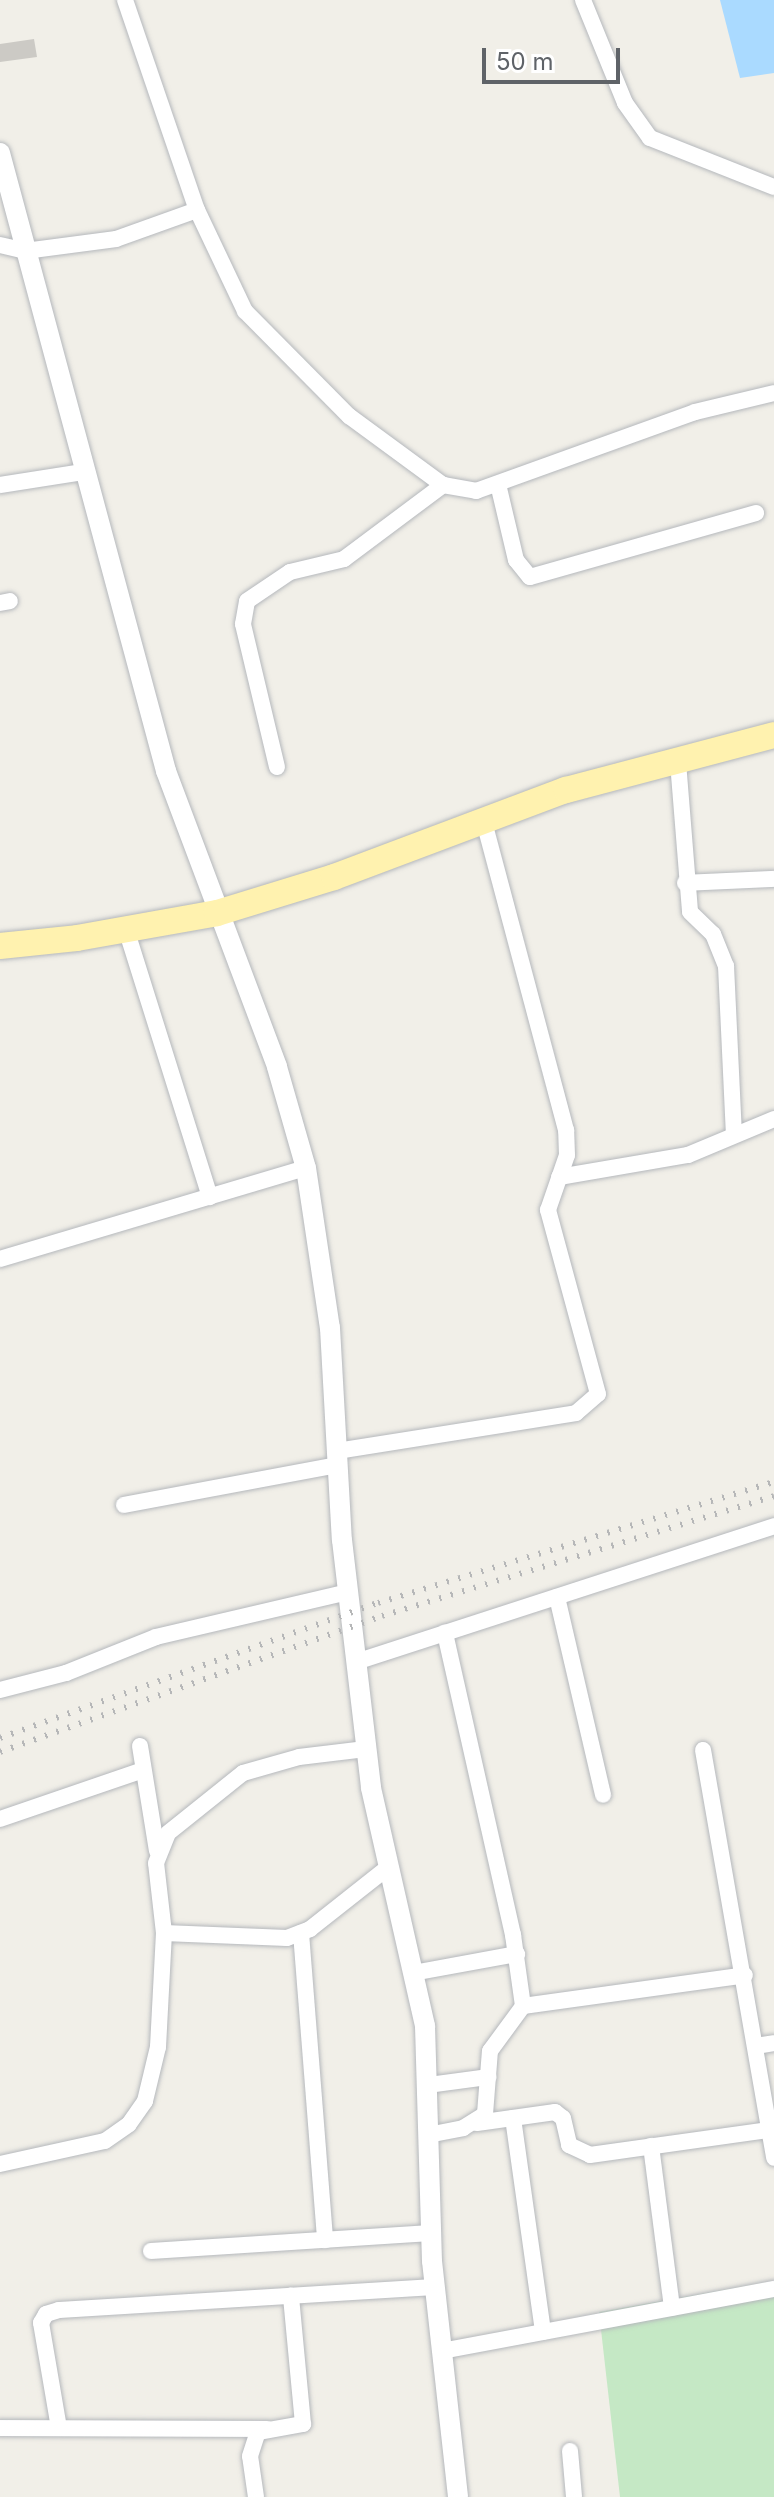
<!DOCTYPE html>
<html>
<head>
<meta charset="utf-8">
<style>
  body { margin:0 }
  #map { position:relative; width:774px; height:2497px; overflow:hidden; background:#f1efe8; font-family:Inter,sans-serif }
  div>[style] { position:absolute }
  [style*='--x'] { left:calc(var(--x)*1px); top:calc(var(--y)*1px); width:calc(var(--w)*1px); rotate:calc(var(--a)*1deg) }
  .green>* { inset:0; background:#c5e8c5 }
  .water>* { inset:0; background:#aadaff }
  .building>* { inset:0; background:#cccac5 }
  .roads { filter:drop-shadow(0 0 2px #b5b8bc) drop-shadow(0 0 2px #b5b8bc) }
  .minor>* { height:16px; margin:-8px; padding:0 8px; transform-origin:8px; border-radius:8px; background:#fff }
  .tertiary>* { height:20px; margin:-10px; padding:0 10px; transform-origin:10px; border-radius:10px; background:#fff }
  .primary>* { height:26px; margin:-13px; padding:0 13px; transform-origin:13px; border-radius:13px; background:#fff2af }
  .rail>* { height:6px; margin-top:-3px; transform-origin:0; background:repeating-linear-gradient(90deg,#b6b7b8 0 2px,transparent 0 12px) }
  span { translate:-50% -50%; white-space:nowrap; text-align:center; line-height:1.15; -webkit-text-stroke:6px #fff; paint-order:stroke }
  .scale { position:absolute; left:482px; top:48px; width:138px; height:36px; box-sizing:border-box; border:4px solid #5f6368; border-top:0; padding-left:10px; font-size:24px; line-height:28px; white-space:nowrap; color:#5f6368; -webkit-text-stroke:6px #fff; paint-order:stroke }
</style>
</head>
<body>
<div id="map">
  <div class="green">
    <div style="clip-path:polygon(774px 2281px,774px 2497px,620px 2497px,599px 2312px)"></div>
  </div>
  <div class="water">
    <div style="clip-path:polygon(720px 0,774px 0,774px 73px,740px 78px)"></div>
  </div>
  <div class="building">
    <div style="clip-path:polygon(34px 39px,37px 57px,0 62px,0 44px)"></div>
  </div>
  <div class="roads">
    <div class="minor">
      <div style="--x:125;--y:0;--w:222;--a:71.1"></div>
      <div style="--x:197;--y:210;--w:112;--a:64.6"></div>
      <div style="--x:245;--y:311;--w:148;--a:45.3"></div>
      <div style="--x:349;--y:416;--w:117;--a:36.3"></div>
      <div style="--x:443;--y:485;--w:34;--a:10"></div>
      <div style="--x:476;--y:491;--w:233;--a:-19.8"></div>
      <div style="--x:695;--y:412;--w:81;--a:-13.5"></div>
      <div style="--x:583;--y:0;--w:111;--a:67.8"></div>
      <div style="--x:625;--y:103;--w:43;--a:54.5"></div>
      <div style="--x:650;--y:138;--w:133;--a:21.6"></div>
      <div style="--x:0;--y:245;--w:26;--a:13"></div>
      <div style="--x:25;--y:251;--w:92;--a:-7.5"></div>
      <div style="--x:116;--y:239;--w:86;--a:-19.7"></div>
      <div style="--x:498;--y:484;--w:78;--a:76.7"></div>
      <div style="--x:516;--y:560;--w:22;--a:51"></div>
      <div style="--x:530;--y:577;--w:235;--a:-15.8"></div>
      <div style="--x:0;--y:485;--w:84;--a:-8.9"></div>
      <div style="--x:0;--y:603;--w:10;--a:-11"></div>
      <div style="--x:678;--y:762;--w:150;--a:85.4"></div>
      <div style="--x:690;--y:912;--w:32;--a:44"></div>
      <div style="--x:713;--y:934;--w:35;--a:68"></div>
      <div style="--x:726;--y:966;--w:168;--a:87.3"></div>
      <div style="--x:277;--y:767;--w:147;--a:-103.4"></div>
      <div style="--x:243;--y:624;--w:23;--a:-80"></div>
      <div style="--x:247;--y:601;--w:52;--a:-34"></div>
      <div style="--x:290;--y:572;--w:56;--a:-13.5"></div>
      <div style="--x:344;--y:559;--w:124;--a:-36.8"></div>
      <div style="--x:685;--y:883;--w:89;--a:-2.6"></div>
      <div style="--x:126;--y:929;--w:281;--a:72.6"></div>
      <div style="--x:559;--y:1177;--w:131;--a:-9.7"></div>
      <div style="--x:688;--y:1155;--w:93;--a:-22.7"></div>
      <div style="--x:0;--y:1259;--w:319;--a:-16.6"></div>
      <div style="--x:337;--y:1451;--w:242;--a:-9"></div>
      <div style="--x:576;--y:1413;--w:29;--a:-41"></div>
      <div style="--x:598;--y:1394;--w:191;--a:-105.2"></div>
      <div style="--x:548;--y:1210;--w:58;--a:-70.9"></div>
      <div style="--x:567;--y:1155;--w:25;--a:-92"></div>
      <div style="--x:566;--y:1130;--w:320;--a:-104.9"></div>
      <div style="--x:124;--y:1505;--w:218;--a:-10.6"></div>
      <div style="--x:557;--y:1597;--w:203;--a:76.9"></div>
      <div style="--x:356;--y:1662;--w:440;--a:-18"></div>
      <div style="--x:0;--y:1690;--w:68;--a:-14.4"></div>
      <div style="--x:66;--y:1673;--w:97;--a:-21.8"></div>
      <div style="--x:156;--y:1637;--w:197;--a:-13.2"></div>
      <div style="--x:140;--y:1746;--w:106;--a:80.8"></div>
      <div style="--x:703;--y:1750;--w:414;--a:80.1"></div>
      <div style="--x:0;--y:1819;--w:151;--a:-18.9"></div>
      <div style="--x:164;--y:1933;--w:123;--a:2.3"></div>
      <div style="--x:287;--y:1938;--w:25;--a:-21"></div>
      <div style="--x:310;--y:1929;--w:97;--a:-38.3"></div>
      <div style="--x:301;--y:1933;--w:308;--a:85.5"></div>
      <div style="--x:413;--y:1973;--w:106;--a:-10.4"></div>
      <div style="--x:523;--y:2006;--w:224;--a:-7.9"></div>
      <div style="--x:756;--y:2046;--w:18;--a:-9"></div>
      <div style="--x:428;--y:2085;--w:61;--a:-7.6"></div>
      <div style="--x:513;--y:2118;--w:216;--a:82"></div>
      <div style="--x:477;--y:2123;--w:79;--a:-8"></div>
      <div style="--x:555;--y:2112;--w:10;--a:37"></div>
      <div style="--x:563;--y:2118;--w:28;--a:77"></div>
      <div style="--x:569;--y:2145;--w:23;--a:25"></div>
      <div style="--x:590;--y:2155;--w:181;--a:-8"></div>
      <div style="--x:428;--y:2135;--w:36;--a:-11"></div>
      <div style="--x:463;--y:2128;--w:26;--a:-32"></div>
      <div style="--x:485;--y:2114;--w:63;--a:-85.5"></div>
      <div style="--x:490;--y:2051;--w:56;--a:-53.7"></div>
      <div style="--x:523;--y:2006;--w:72;--a:-98"></div>
      <div style="--x:513;--y:1935;--w:310;--a:-102.7"></div>
      <div style="--x:651;--y:2146;--w:163;--a:82.6"></div>
      <div style="--x:0;--y:2164;--w:107;--a:-12.4"></div>
      <div style="--x:105;--y:2141;--w:29;--a:-35"></div>
      <div style="--x:129;--y:2124;--w:28;--a:-55"></div>
      <div style="--x:145;--y:2101;--w:56;--a:-76.5"></div>
      <div style="--x:158;--y:2047;--w:114;--a:-87"></div>
      <div style="--x:164;--y:1933;--w:70;--a:-96.5"></div>
      <div style="--x:156;--y:1863;--w:32;--a:-68"></div>
      <div style="--x:168;--y:1833;--w:96;--a:-38.7"></div>
      <div style="--x:243;--y:1773;--w:58;--a:-15.9"></div>
      <div style="--x:299;--y:1757;--w:67;--a:-6.8"></div>
      <div style="--x:151;--y:2251;--w:280;--a:-3.7"></div>
      <div style="--x:442;--y:2351;--w:338;--a:-10.6"></div>
      <div style="--x:0;--y:2428;--w:267;--a:0.2"></div>
      <div style="--x:59;--y:2428;--w:107;--a:-99.7"></div>
      <div style="--x:41;--y:2323;--w:10;--a:-61"></div>
      <div style="--x:46;--y:2314;--w:14;--a:-17"></div>
      <div style="--x:59;--y:2310;--w:376;--a:-3.5"></div>
      <div style="--x:570;--y:2451;--w:46;--a:85"></div>
      <div style="--x:256;--y:2497;--w:41;--a:-98.3"></div>
      <div style="--x:250;--y:2456;--w:25;--a:-72"></div>
      <div style="--x:258;--y:2432;--w:46;--a:-10.1"></div>
      <div style="--x:303;--y:2424;--w:129;--a:-95.4"></div>
    </div>
    <div class="tertiary">
      <div style="--x:0;--y:153;--w:640;--a:74.96"></div>
      <div style="--x:166;--y:771;--w:316;--a:69.4"></div>
      <div style="--x:277;--y:1067;--w:105;--a:74"></div>
      <div style="--x:306;--y:1168;--w:162;--a:81.5"></div>
      <div style="--x:330;--y:1328;--w:212;--a:86.8"></div>
      <div style="--x:342;--y:1540;--w:250;--a:83.3"></div>
      <div style="--x:371;--y:1788;--w:244;--a:77.2"></div>
      <div style="--x:425;--y:2026;--w:235;--a:88.3"></div>
      <div style="--x:432;--y:2261;--w:237;--a:83.7"></div>
    </div>
    <div class="primary">
      <div style="--x:0;--y:946;--w:77;--a:-5.9"></div>
      <div style="--x:77;--y:938;--w:142;--a:-10.1"></div>
      <div style="--x:217;--y:913;--w:122;--a:-17.1"></div>
      <div style="--x:334;--y:877;--w:248;--a:-20.6"></div>
      <div style="--x:566;--y:790;--w:215;--a:-14.8"></div>
    </div>
  </div>
  <div class="rail">
    <div style="--x:0;--y:1738;--w:401;--a:-19.7"></div>
    <div style="--x:378;--y:1603;--w:414;--a:-17"></div>
    <div style="--x:0;--y:1752;--w:405;--a:-19.6"></div>
    <div style="--x:382;--y:1616;--w:410;--a:-17"></div>
  </div>
  <div class="scale">50 m</div>
</div>
</body>
</html>
